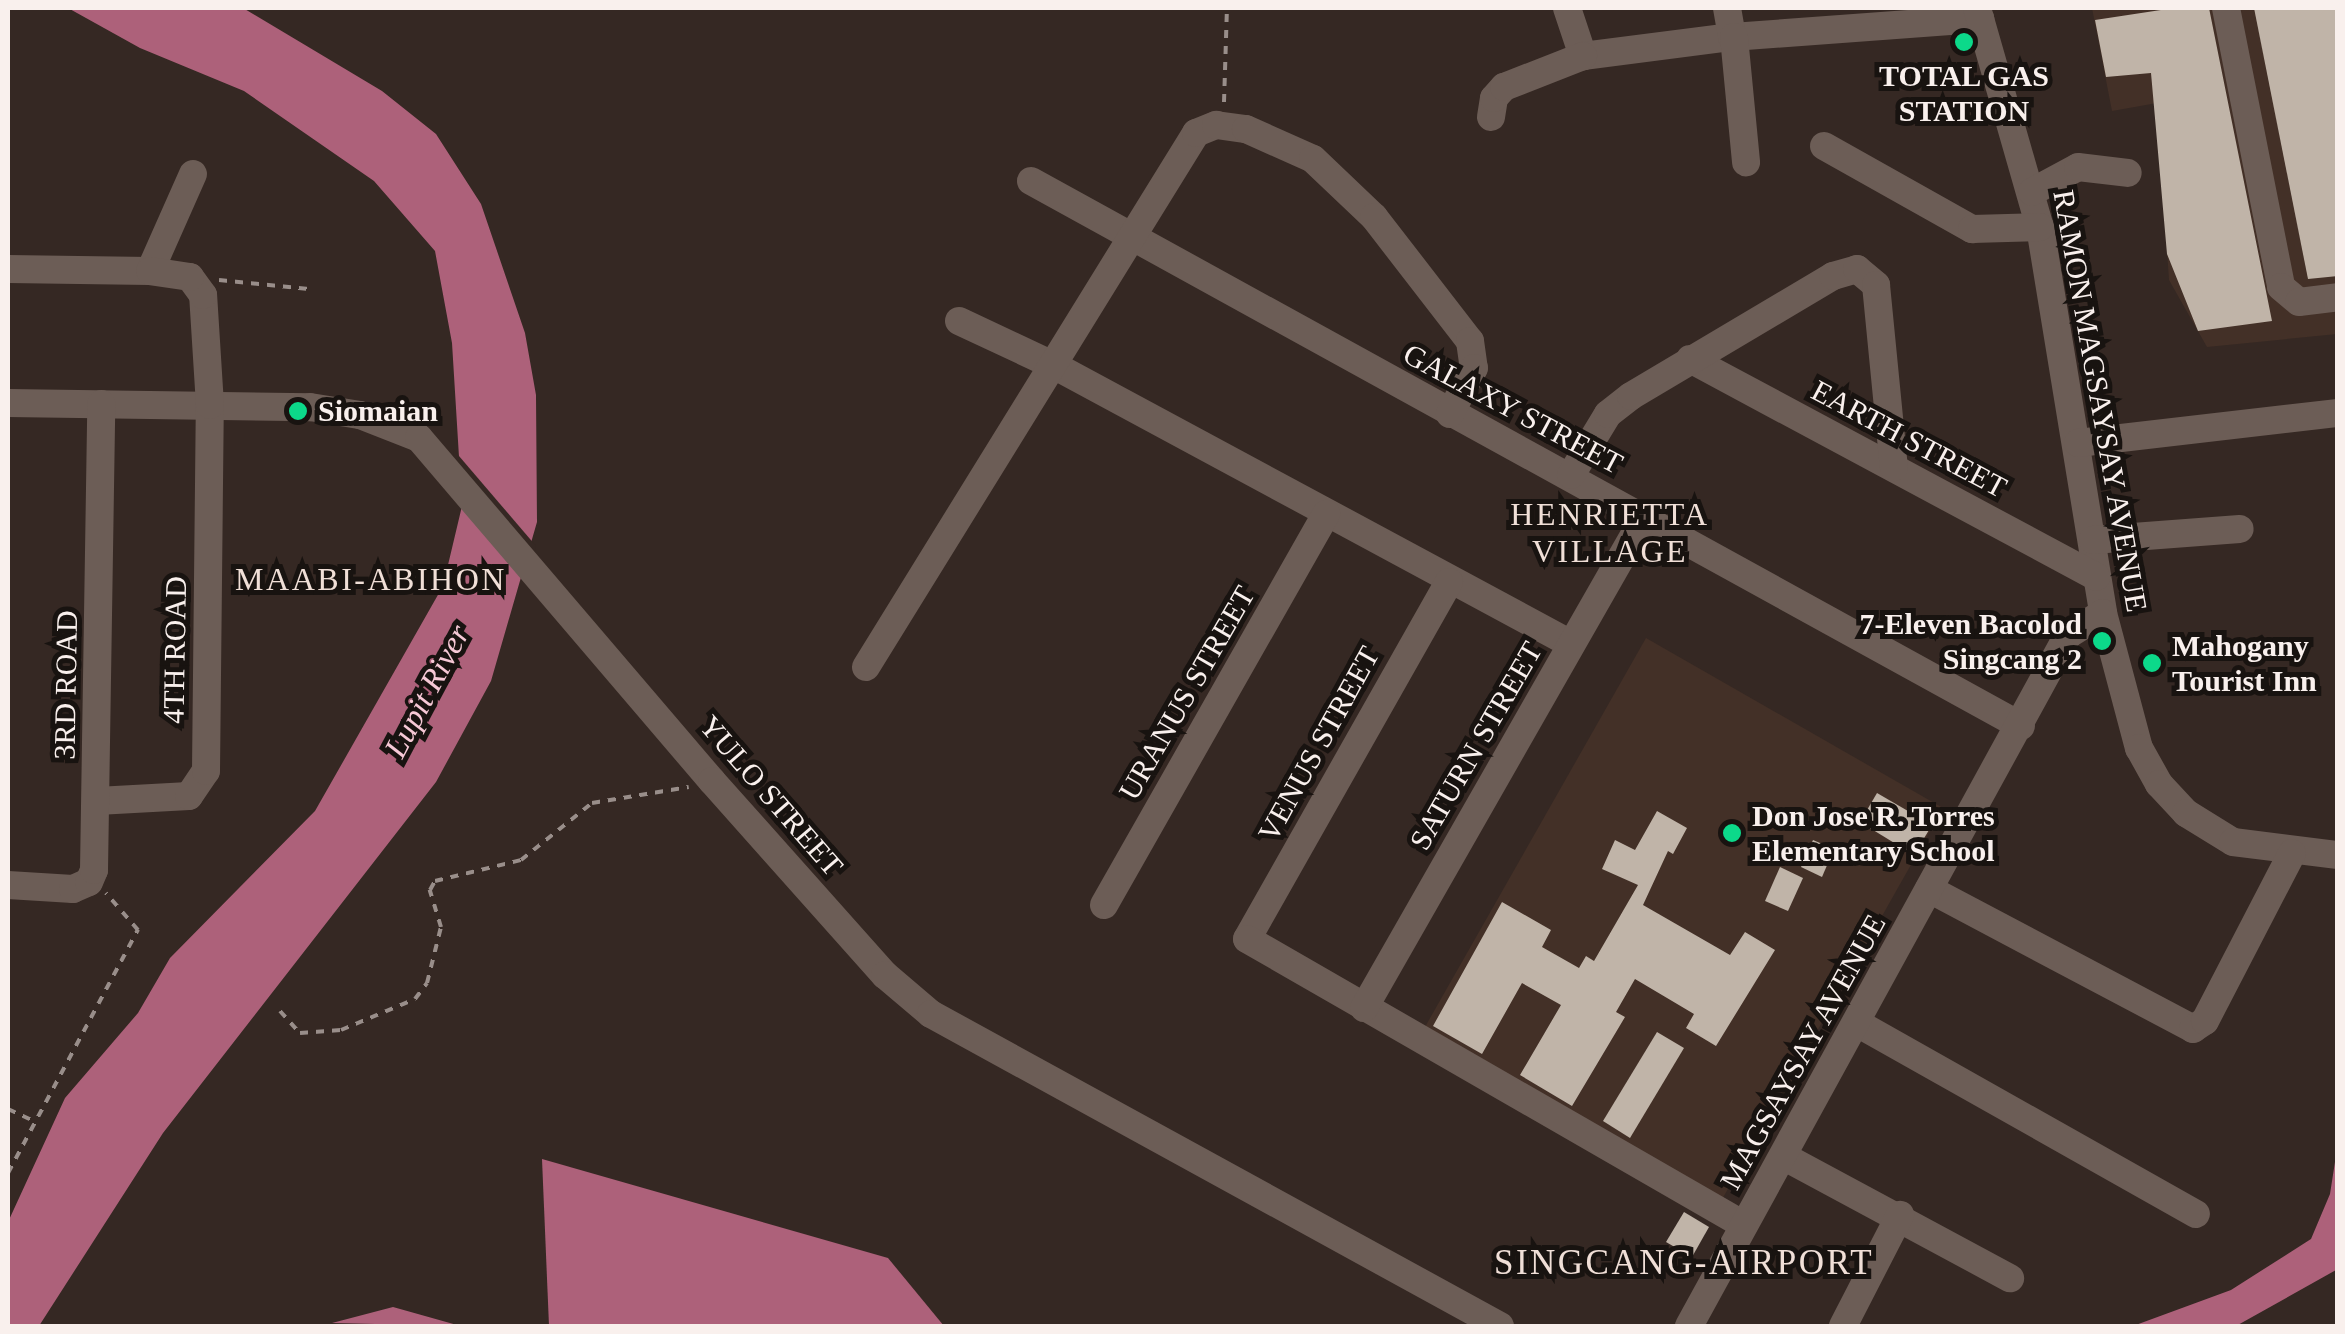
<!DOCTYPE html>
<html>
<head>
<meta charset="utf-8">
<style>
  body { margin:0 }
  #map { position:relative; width:2345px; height:1334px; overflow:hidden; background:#352823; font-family:Georgia,serif }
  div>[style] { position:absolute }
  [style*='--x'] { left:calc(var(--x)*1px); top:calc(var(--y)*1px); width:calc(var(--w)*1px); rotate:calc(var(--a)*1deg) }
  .built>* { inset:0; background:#433027 }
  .water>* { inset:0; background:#ad617a }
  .pier>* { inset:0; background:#352823 }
  .building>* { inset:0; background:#c0b4a8 }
  .path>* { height:4px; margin-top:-2px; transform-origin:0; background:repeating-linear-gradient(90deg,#998e8a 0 8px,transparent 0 16px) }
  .minor>* { height:28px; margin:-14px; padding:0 14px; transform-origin:14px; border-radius:14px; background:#6c5d56 }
  .dots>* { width:28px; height:28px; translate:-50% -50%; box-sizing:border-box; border:5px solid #181310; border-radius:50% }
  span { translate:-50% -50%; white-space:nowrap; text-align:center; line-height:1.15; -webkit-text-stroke:10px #181310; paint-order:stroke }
  .poi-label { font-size:30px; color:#f9f0ed; font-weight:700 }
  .left { translate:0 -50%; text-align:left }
  .right { translate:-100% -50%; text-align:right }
  .street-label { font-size:30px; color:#f9f0ed }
  .neighbourhood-label { font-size:32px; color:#f0dfd7; letter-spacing:2.5px }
  .water-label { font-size:32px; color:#f6c9d6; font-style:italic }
  .quarter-label { font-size:35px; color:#f0dfd7; letter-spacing:2.5px }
  .frame { position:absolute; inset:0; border:10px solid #f9f0ed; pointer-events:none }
</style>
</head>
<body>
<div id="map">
  <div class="built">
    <div style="clip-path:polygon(2092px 8px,2337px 8px,2337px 334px,2207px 347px,2169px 280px,2157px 103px,2112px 111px)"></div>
    <div style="clip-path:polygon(1646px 638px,1943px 808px,1720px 1203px,1421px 1034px)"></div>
  </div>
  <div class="water">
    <div style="clip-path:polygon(68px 8px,243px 8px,382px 91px,436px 134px,481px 204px,525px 333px,536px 395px,537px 522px,491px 681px,436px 782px,163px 1133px,39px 1326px,8px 1326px,8px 1222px,65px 1098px,138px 1013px,170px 958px,315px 811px,443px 586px,462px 506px,452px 343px,435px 251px,374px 181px,244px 91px,140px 48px)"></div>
    <div style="clip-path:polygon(2337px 1149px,2336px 1270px,2236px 1326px,2133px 1326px,2231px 1290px,2311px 1239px,2330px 1194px)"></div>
    <div style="clip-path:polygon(542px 1159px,888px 1258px,944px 1326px,549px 1326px)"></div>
    <div style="clip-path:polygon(393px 1307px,457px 1325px,462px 1326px,332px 1323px)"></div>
  </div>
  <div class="pier">
    <div style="clip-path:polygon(453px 449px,536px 546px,529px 576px,456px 494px)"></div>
  </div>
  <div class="building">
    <div style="clip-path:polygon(2174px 8px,2209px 8px,2272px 321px,2198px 331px,2167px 254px,2151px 73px,2106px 77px,2095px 20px)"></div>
    <div style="clip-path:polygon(2254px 8px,2338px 8px,2338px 276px,2308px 279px)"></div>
    <div style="clip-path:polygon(1877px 793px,1932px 825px,1914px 855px,1860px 822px)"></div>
    <div style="clip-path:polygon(1657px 811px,1687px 828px,1673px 854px,1668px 851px,1643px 905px,1730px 955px,1745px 932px,1775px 950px,1716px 1046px,1686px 1028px,1694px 1014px,1635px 979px,1616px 1012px,1625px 1017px,1572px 1106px,1520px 1075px,1561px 1005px,1522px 983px,1482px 1054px,1433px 1026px,1502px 902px,1551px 930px,1542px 947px,1579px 968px,1586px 956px,1594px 961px,1638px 885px,1602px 869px,1615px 840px,1635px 850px)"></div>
    <div style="clip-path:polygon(1813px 840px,1834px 849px,1822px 877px,1801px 867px)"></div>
    <div style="clip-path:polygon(1780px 867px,1803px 878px,1788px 911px,1765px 901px)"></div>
    <div style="clip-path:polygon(1657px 1032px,1684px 1048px,1630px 1138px,1603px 1121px)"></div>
    <div style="clip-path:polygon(1684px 1212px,1709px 1227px,1692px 1257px,1666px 1242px)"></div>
  </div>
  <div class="path">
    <div style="--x:1224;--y:102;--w:94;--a:-88.2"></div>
    <div style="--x:219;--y:280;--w:90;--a:5.7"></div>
    <div style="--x:280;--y:1011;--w:30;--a:48"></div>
    <div style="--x:300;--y:1033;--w:41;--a:-4.2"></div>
    <div style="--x:341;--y:1030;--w:80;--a:-22.7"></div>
    <div style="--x:415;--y:999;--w:20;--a:-53"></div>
    <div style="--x:427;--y:983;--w:58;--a:-76"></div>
    <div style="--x:441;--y:927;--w:39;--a:-107"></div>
    <div style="--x:430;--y:890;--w:10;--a:-61"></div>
    <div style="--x:435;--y:881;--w:89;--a:-13.7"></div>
    <div style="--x:521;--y:860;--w:91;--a:-38.8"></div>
    <div style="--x:592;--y:803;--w:98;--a:-9.4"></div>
    <div style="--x:8;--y:1109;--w:29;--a:25"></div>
    <div style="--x:8;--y:1173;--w:276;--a:-61.9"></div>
    <div style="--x:138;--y:930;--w:49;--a:-130.9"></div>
  </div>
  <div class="minor">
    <div style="--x:1567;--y:8;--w:51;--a:71.6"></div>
    <div style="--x:1583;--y:56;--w:150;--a:-7.3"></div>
    <div style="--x:1732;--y:37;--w:249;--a:-4.2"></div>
    <div style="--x:1727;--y:8;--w:29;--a:80"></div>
    <div style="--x:1977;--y:8;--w:228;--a:74"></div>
    <div style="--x:2040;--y:227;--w:391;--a:80.7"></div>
    <div style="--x:2103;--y:613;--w:140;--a:75.1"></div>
    <div style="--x:2139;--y:748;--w:41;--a:60.9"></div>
    <div style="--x:2159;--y:784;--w:40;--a:47"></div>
    <div style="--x:2186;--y:813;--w:55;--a:31.7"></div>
    <div style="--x:2233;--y:842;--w:106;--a:7.1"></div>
    <div style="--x:2226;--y:8;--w:284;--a:78.8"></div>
    <div style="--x:2281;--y:287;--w:23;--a:40"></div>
    <div style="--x:2299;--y:302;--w:39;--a:-7"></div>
    <div style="--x:1734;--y:37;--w:126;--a:84.5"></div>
    <div style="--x:1491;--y:117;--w:19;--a:-81"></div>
    <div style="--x:1494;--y:98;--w:15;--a:-48"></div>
    <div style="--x:1504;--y:87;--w:85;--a:-21.4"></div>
    <div style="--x:1824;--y:146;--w:170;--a:29.3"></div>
    <div style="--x:1972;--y:229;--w:68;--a:-1.7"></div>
    <div style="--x:1031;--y:181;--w:1130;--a:28.83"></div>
    <div style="--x:2032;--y:192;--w:52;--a:-28.5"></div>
    <div style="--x:2078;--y:167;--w:50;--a:6.8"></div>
    <div style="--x:8;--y:269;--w:142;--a:0.8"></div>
    <div style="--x:150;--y:271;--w:106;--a:-66.1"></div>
    <div style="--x:959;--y:321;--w:108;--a:25.1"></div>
    <div style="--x:1057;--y:367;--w:584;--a:28.32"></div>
    <div style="--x:1690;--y:359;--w:461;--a:28.2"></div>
    <div style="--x:8;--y:403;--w:302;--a:0.8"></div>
    <div style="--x:310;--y:407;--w:51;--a:9.1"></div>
    <div style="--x:360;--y:415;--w:63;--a:21.3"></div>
    <div style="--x:419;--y:438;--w:451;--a:49.5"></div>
    <div style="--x:712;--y:781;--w:260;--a:48.3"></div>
    <div style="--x:885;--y:975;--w:60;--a:40.3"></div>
    <div style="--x:931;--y:1014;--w:649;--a:28.74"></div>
    <div style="--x:2078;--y:443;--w:262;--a:-6.6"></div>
    <div style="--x:1571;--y:475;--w:71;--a:-58.8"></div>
    <div style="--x:1608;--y:414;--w:29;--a:-38"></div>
    <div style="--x:1631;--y:396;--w:235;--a:-30.7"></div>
    <div style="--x:1833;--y:276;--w:25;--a:-16"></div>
    <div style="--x:1857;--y:269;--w:25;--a:40"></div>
    <div style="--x:1876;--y:285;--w:183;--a:84.4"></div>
    <div style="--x:2093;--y:540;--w:147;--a:-4.3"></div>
    <div style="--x:1449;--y:582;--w:410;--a:119.5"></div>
    <div style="--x:1247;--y:939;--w:573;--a:29.92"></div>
    <div style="--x:866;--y:667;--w:628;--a:-58.28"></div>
    <div style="--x:1196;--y:133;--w:22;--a:-22"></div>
    <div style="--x:1216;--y:125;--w:30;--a:8"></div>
    <div style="--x:1246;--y:129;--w:73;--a:24.1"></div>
    <div style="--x:1313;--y:159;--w:84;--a:43.6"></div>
    <div style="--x:1374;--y:217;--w:157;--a:52.3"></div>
    <div style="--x:1470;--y:341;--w:27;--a:82"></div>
    <div style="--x:1474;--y:368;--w:52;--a:117.6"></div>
    <div style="--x:97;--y:801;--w:92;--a:-3.1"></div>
    <div style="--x:189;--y:796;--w:30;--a:-56"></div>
    <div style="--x:206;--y:771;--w:366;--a:-89.4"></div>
    <div style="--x:210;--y:405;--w:110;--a:-93.6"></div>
    <div style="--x:203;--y:295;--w:22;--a:-126"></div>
    <div style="--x:190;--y:277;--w:40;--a:-171.5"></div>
    <div style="--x:8;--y:885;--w:65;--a:3.5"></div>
    <div style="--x:73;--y:889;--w:17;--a:-24"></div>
    <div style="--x:89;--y:882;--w:13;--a:-67"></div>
    <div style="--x:94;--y:870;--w:466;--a:-89.1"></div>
    <div style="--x:1929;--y:889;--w:299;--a:27.9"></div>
    <div style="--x:2193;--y:1029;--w:14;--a:-34"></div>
    <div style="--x:2205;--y:1021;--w:189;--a:-62.6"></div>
    <div style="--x:1104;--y:905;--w:450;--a:-60.4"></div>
    <div style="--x:1364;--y:1008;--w:567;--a:-60.27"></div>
    <div style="--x:1857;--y:1023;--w:389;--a:29.4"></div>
    <div style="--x:1783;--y:1156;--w:258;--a:28.3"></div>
    <div style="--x:1689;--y:1326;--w:788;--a:-61.26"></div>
    <div style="--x:2068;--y:635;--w:41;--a:-32.2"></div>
    <div style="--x:1843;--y:1326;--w:125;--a:-62.8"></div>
  </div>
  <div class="dots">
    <div style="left:1964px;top:42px;background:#0cd98a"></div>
    <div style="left:298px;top:411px;background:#0cd98a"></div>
    <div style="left:2102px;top:641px;background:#0cd98a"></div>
    <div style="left:2152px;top:663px;background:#0cd98a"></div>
    <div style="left:1732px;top:833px;background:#0cd98a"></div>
  </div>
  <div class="poi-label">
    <span style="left:1964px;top:93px">TOTAL GAS<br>STATION</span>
    <span class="left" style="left:318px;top:411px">Siomaian</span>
    <span class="right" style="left:2082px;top:641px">7-Eleven Bacolod<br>Singcang 2</span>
    <span class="left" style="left:2172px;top:663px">Mahogany<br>Tourist Inn</span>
    <span class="left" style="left:1752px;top:833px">Don Jose R. Torres<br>Elementary School</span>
  </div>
  <div class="street-label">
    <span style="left:2100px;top:401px;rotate:80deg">RAMON MAGSAYSAY AVENUE</span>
    <span style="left:1513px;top:409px;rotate:28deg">GALAXY STREET</span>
    <span style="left:1909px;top:439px;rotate:28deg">EARTH STREET</span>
    <span style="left:175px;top:650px;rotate:-89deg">4TH ROAD</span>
    <span style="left:66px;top:685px;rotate:-89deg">3RD ROAD</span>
    <span style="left:1187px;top:693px;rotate:-60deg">URANUS STREET</span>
    <span style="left:1319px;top:744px;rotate:-61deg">VENUS STREET</span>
    <span style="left:1476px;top:746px;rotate:-60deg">SATURN STREET</span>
    <span style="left:771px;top:796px;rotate:49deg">YULO STREET</span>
    <span style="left:1803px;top:1052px;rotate:-61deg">MAGSAYSAY AVENUE</span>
  </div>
  <div class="neighbourhood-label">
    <span style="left:1610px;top:533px">HENRIETTA<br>VILLAGE</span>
    <span style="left:371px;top:579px">MAABI-ABIHON</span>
  </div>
  <div class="water-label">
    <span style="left:427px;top:691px;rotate:-62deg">Lupit River</span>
  </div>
  <div class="quarter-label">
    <span style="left:1684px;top:1263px">SINGCANG-AIRPORT</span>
  </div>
  <div class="frame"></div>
</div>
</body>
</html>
